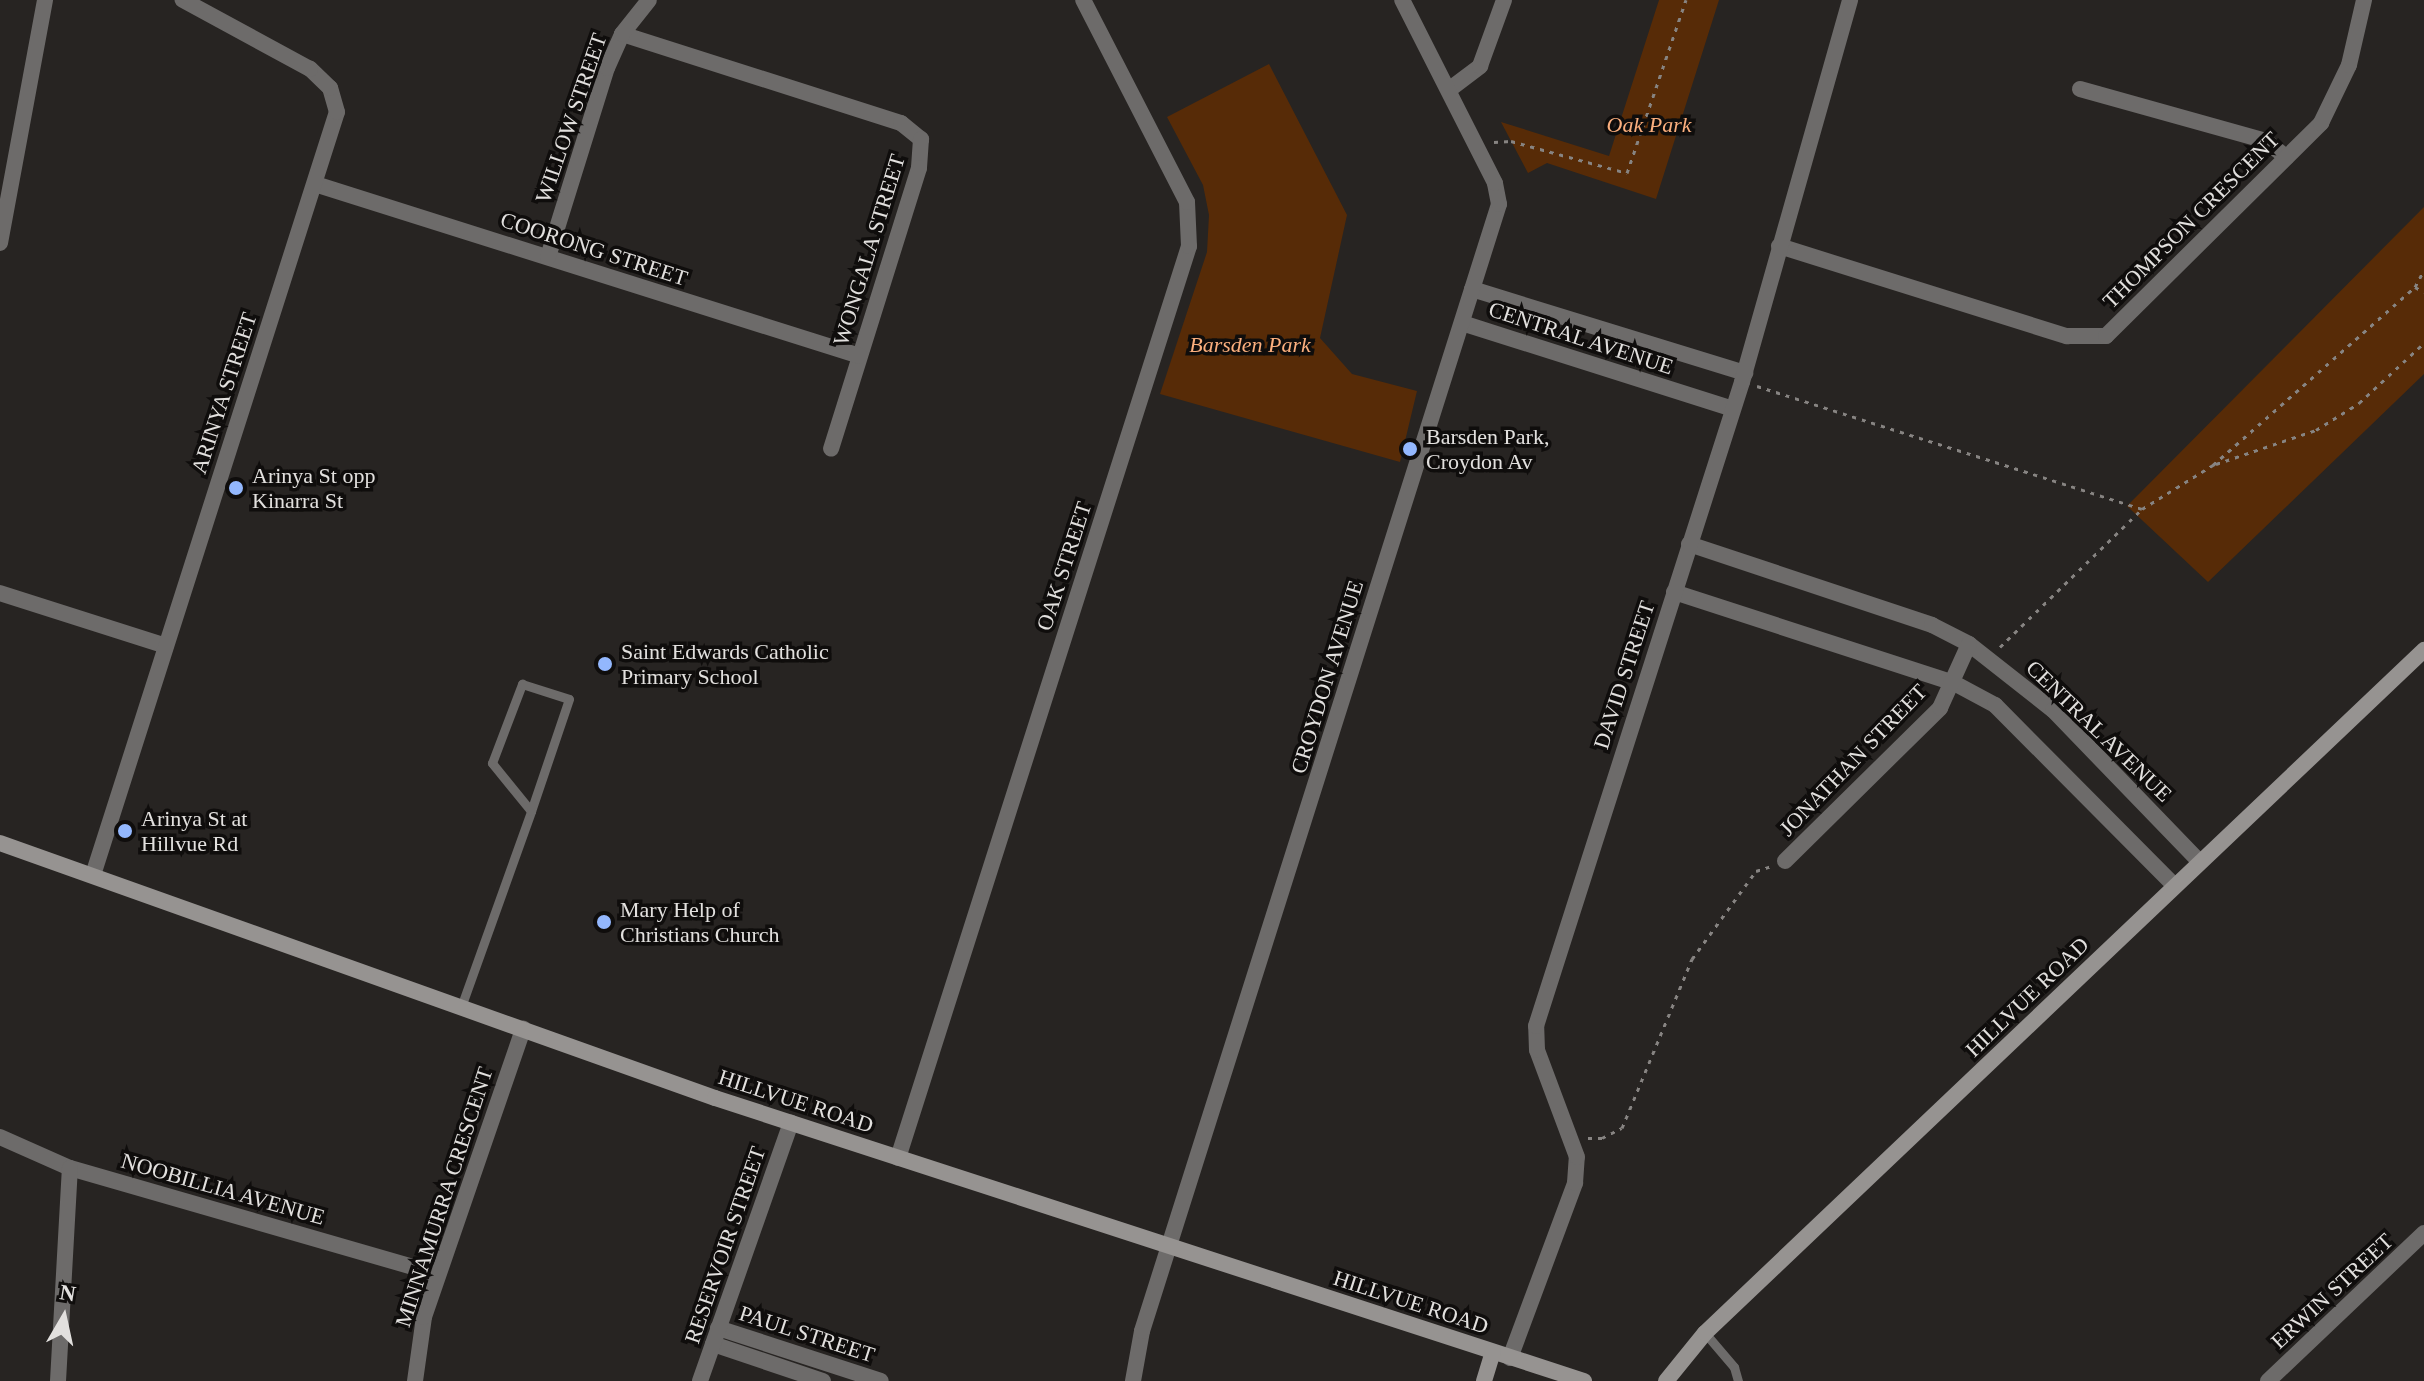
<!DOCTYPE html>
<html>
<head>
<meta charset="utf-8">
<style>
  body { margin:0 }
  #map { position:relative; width:2424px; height:1381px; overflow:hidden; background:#272422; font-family:Georgia,serif }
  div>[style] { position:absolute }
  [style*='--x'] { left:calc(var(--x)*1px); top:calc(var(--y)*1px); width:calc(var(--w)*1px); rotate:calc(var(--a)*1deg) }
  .green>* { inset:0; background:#572b07 }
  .path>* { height:3px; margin-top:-1.5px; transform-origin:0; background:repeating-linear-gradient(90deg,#878482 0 4px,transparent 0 10px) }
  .lane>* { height:9px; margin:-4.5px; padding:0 4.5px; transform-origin:4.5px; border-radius:4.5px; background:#6d6b6a }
  .street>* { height:16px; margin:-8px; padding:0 8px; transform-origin:8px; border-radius:8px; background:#6d6b6a }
  .secondary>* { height:16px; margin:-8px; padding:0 8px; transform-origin:8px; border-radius:8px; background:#969391 }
  .dots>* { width:22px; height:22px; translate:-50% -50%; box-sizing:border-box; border:4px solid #0f0d0c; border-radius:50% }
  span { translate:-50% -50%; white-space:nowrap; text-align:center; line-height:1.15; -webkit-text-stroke:7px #0f0d0c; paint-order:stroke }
  .street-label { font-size:22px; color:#e2e0de }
  .park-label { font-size:22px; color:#fbaf7e; font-style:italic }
  .poi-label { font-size:22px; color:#e2e0de }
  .left { translate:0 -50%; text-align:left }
  .north { position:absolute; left:24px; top:1277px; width:80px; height:80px; -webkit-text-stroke:6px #0f0d0c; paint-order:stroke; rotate:9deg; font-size:22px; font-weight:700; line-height:32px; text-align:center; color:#e2e0de }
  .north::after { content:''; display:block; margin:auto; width:28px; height:36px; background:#e2e0de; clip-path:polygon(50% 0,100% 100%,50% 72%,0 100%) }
</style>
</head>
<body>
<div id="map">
  <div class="green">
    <div style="clip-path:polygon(1659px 0,1719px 0,1656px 199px,1547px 163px,1528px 173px,1501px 122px,1609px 156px)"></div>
    <div style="clip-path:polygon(1269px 64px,1347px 215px,1320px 338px,1352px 374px,1417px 391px,1400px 462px,1160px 394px,1207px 252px,1209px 215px,1203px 185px,1167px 117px)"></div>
    <div style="clip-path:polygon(2424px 207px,2424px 374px,2208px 582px,2127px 506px)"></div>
  </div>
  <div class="path">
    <div style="--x:1494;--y:142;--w:17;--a:-3"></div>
    <div style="--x:1511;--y:141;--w:120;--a:15.4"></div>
    <div style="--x:1627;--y:173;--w:183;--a:-71.2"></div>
    <div style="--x:2415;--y:287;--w:19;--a:-62"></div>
    <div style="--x:1757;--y:386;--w:404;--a:17.7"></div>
    <div style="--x:2216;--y:464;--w:106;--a:-18.8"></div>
    <div style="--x:2316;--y:430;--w:51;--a:-32.1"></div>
    <div style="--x:2359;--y:403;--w:88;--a:-42.7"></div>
    <div style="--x:2000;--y:647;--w:198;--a:-44.2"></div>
    <div style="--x:2142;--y:509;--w:84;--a:-31.8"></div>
    <div style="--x:2213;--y:465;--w:269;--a:-41.4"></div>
    <div style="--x:2415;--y:287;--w:10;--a:29"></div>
    <div style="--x:1588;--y:1138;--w:14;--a:0"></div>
    <div style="--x:1602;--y:1138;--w:22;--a:-27"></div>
    <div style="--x:1622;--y:1128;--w:183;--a:-67.5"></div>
    <div style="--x:1692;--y:959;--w:109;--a:-54"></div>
    <div style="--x:1756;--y:871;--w:16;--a:-18"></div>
  </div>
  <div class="lane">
    <div style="--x:461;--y:1007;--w:208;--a:-70.3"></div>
    <div style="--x:531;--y:811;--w:62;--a:-129.1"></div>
    <div style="--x:492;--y:763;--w:85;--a:-69.2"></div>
    <div style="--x:522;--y:684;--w:49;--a:17.7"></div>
    <div style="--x:569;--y:699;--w:118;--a:108.7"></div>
    <div style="--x:1705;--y:1333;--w:45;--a:49.5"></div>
    <div style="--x:1734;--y:1367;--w:15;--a:74"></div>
  </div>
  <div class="street">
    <div style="--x:622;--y:34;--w:293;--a:17.7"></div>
    <div style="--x:901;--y:123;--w:26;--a:39"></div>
    <div style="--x:921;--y:139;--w:29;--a:94"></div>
    <div style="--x:919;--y:168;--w:294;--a:107.4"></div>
    <div style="--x:1450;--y:89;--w:38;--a:-37"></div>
    <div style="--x:1480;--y:66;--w:70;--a:-70"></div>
    <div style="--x:2080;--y:89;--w:193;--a:15.6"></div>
    <div style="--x:2266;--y:141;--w:26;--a:39"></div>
    <div style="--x:315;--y:184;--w:571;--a:17.52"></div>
    <div style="--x:0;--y:243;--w:247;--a:-79.5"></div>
    <div style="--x:1779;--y:246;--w:302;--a:17.4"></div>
    <div style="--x:2067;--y:336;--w:39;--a:0"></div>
    <div style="--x:2106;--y:336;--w:303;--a:-44.7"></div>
    <div style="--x:2321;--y:123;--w:64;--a:-64.2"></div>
    <div style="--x:2349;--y:65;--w:67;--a:-77"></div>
    <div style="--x:548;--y:257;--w:198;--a:-72.7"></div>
    <div style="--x:607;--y:68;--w:37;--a:-66"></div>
    <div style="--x:622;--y:34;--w:43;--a:-51.5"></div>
    <div style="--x:1472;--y:289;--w:286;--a:17.1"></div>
    <div style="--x:1462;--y:323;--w:284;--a:17.6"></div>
    <div style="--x:1689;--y:544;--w:256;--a:18.4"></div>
    <div style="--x:1932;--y:625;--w:42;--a:27.2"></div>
    <div style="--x:1969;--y:644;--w:107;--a:38.2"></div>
    <div style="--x:2053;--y:710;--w:211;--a:46"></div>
    <div style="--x:1674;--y:592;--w:294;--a:18"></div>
    <div style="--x:1954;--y:683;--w:47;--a:28.2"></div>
    <div style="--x:1995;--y:705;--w:255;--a:45.2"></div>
    <div style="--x:0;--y:593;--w:174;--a:17.7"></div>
    <div style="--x:1785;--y:861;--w:218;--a:-44.6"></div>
    <div style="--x:1940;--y:708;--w:70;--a:-65.6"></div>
    <div style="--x:93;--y:875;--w:801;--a:-72.27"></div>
    <div style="--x:337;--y:112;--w:25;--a:-106"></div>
    <div style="--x:330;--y:88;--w:28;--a:-136"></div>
    <div style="--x:310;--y:69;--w:145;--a:-151.5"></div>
    <div style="--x:0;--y:1137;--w:77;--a:23.9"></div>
    <div style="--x:70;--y:1168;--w:383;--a:16.1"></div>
    <div style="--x:898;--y:1158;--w:957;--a:-72.3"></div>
    <div style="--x:1189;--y:246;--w:44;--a:-92.6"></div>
    <div style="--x:1187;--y:202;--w:227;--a:-117.2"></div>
    <div style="--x:718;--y:1328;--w:171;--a:18"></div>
    <div style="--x:713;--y:1344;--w:116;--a:18.6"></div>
    <div style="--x:1510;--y:1358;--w:187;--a:-69.6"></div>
    <div style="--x:1575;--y:1183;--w:26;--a:-86"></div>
    <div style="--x:1577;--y:1157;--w:114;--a:-110.5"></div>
    <div style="--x:1537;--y:1050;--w:24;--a:-92"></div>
    <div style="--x:1536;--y:1026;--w:676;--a:-72.26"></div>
    <div style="--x:1742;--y:382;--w:397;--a:-74.2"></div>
    <div style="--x:58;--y:1381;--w:213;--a:-86.8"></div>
    <div style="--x:415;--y:1381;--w:65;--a:-82"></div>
    <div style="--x:424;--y:1317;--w:305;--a:-71"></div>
    <div style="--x:700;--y:1381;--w:274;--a:-70.6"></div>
    <div style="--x:1133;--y:1381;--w:51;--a:-79.8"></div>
    <div style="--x:1142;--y:1331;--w:1182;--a:-72.42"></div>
    <div style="--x:1499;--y:204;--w:21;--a:-101"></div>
    <div style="--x:1495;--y:183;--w:205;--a:-116.9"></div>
    <div style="--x:2268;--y:1381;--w:215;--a:-43.5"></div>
  </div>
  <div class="secondary">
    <div style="--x:0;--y:843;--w:759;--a:19.63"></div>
    <div style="--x:715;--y:1098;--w:914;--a:18.04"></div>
    <div style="--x:1484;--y:1381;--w:30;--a:-73"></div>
    <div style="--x:1666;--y:1381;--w:62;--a:-50.9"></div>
    <div style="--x:1705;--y:1333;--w:992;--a:-43.53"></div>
  </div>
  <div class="dots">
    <div style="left:1410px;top:449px;background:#93b7fd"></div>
    <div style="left:236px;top:488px;background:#93b7fd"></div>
    <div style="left:605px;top:664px;background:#93b7fd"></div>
    <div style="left:125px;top:831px;background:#93b7fd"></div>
    <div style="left:604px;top:922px;background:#93b7fd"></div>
  </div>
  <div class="street-label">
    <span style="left:571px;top:118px;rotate:-71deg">WILLOW STREET</span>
    <span style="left:2191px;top:220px;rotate:-45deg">THOMPSON CRESCENT</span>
    <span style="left:594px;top:249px;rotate:18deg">COORONG STREET</span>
    <span style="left:869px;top:250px;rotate:-73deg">WONGALA STREET</span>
    <span style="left:1581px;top:338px;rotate:18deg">CENTRAL AVENUE</span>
    <span style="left:224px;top:393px;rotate:-72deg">ARINYA STREET</span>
    <span style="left:1064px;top:566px;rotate:-72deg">OAK STREET</span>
    <span style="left:1624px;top:675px;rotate:-72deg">DAVID STREET</span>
    <span style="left:1327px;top:677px;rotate:-73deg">CROYDON AVENUE</span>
    <span style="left:2099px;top:731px;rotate:44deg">CENTRAL AVENUE</span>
    <span style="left:1853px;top:760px;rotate:-46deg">JONATHAN STREET</span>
    <span style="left:2027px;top:997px;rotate:-44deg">HILLVUE ROAD</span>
    <span style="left:796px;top:1101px;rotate:18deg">HILLVUE ROAD</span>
    <span style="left:223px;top:1189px;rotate:16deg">NOOBILLIA AVENUE</span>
    <span style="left:444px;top:1197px;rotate:-72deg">MINNAMURRA CRESCENT</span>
    <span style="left:725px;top:1245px;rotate:-71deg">RESERVOIR STREET</span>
    <span style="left:2332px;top:1291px;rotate:-43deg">ERWIN STREET</span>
    <span style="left:1411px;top:1302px;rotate:18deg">HILLVUE ROAD</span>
    <span style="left:807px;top:1334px;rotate:18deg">PAUL STREET</span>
  </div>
  <div class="park-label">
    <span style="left:1649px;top:125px">Oak Park</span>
    <span style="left:1250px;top:345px">Barsden Park</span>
  </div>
  <div class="poi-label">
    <span class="left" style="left:1426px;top:449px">Barsden Park,<br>Croydon Av</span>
    <span class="left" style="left:252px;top:488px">Arinya St opp<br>Kinarra St</span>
    <span class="left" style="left:621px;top:664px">Saint Edwards Catholic<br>Primary School</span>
    <span class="left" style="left:141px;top:831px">Arinya St at<br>Hillvue Rd</span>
    <span class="left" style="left:620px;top:922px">Mary Help of<br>Christians Church</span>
  </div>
  <div class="north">N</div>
</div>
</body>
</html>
